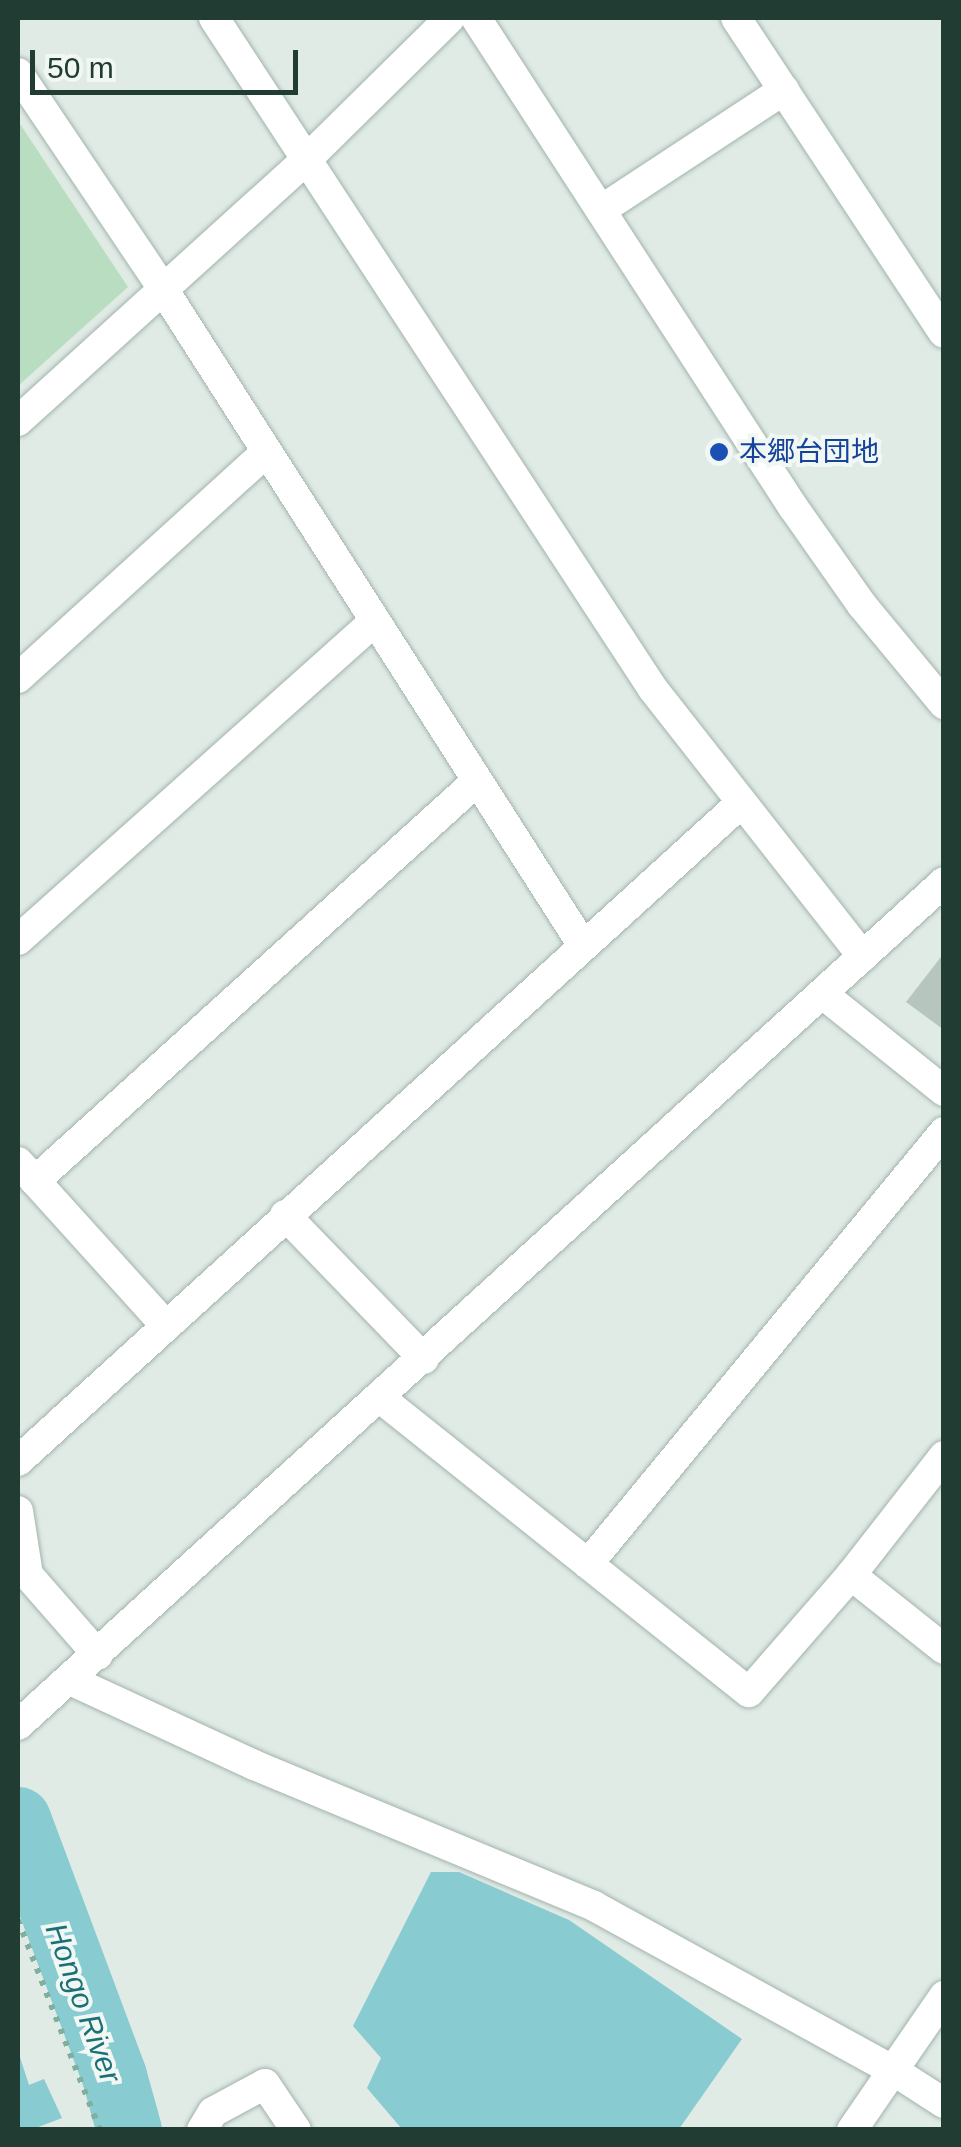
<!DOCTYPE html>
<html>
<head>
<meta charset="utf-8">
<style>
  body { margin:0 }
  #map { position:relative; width:961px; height:2147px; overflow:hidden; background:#e0ebe6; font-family:Helvetica,"Noto Sans JP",sans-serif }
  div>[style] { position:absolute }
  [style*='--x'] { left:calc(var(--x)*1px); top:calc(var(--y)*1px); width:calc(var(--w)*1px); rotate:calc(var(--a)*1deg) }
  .green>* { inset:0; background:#b9ddc0 }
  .water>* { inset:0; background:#88cbd1 }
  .river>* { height:65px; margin:-32.5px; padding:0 32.5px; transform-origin:32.5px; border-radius:32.5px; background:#88cbd1 }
  .building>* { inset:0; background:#b6c6be }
  .path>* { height:6px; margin-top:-3px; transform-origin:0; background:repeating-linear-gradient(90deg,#80af9d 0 5px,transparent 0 13px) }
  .roads { filter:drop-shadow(0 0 2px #a3b3ac) drop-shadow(0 0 2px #a3b3ac) }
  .minor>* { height:30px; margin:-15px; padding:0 15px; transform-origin:15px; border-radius:15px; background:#fff }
  .dots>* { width:28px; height:28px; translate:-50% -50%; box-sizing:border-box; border:5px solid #f1f8f4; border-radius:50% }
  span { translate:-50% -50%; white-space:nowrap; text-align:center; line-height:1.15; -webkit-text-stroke:8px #f1f8f4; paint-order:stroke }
  .transit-label { font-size:28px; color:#164399 }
  .left { translate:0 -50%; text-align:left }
  .water-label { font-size:30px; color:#1b7078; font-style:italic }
  .frame { position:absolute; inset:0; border:20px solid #213c32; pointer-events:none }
  .scale { position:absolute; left:30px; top:50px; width:268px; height:45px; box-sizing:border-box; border:5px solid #213c32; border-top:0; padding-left:12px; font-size:30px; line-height:35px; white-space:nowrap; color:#213c32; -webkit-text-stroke:8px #f1f8f4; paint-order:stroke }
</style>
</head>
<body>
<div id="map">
  <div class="green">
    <div style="clip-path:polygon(18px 121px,128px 287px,18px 386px)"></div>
  </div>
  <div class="water">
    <div style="clip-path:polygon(431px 1872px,459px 1872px,569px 1920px,742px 2039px,679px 2129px,401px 2128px,367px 2088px,381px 2058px,353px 2026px)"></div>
    <div style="clip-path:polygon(18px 2051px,29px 2085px,44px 2079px,62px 2118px,33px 2129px,18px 2129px)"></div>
  </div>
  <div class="river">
    <div style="--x:18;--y:1819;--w:274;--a:69.5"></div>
    <div style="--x:114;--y:2076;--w:56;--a:74.5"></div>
  </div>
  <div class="building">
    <div style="clip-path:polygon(944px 953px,944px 1030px,906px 1002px)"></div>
  </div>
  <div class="path">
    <div style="--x:18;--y:1920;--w:225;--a:68.7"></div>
  </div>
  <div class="roads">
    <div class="minor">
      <div style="--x:214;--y:18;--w:802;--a:56.81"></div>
      <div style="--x:653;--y:689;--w:340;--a:51.9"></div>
      <div style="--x:476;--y:18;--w:583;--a:57.05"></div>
      <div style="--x:793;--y:507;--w:120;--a:54.9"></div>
      <div style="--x:862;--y:605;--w:129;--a:50.4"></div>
      <div style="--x:736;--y:18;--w:377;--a:56.6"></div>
      <div style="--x:18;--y:73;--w:260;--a:56.1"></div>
      <div style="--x:163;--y:289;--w:778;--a:57.39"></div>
      <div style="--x:601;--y:210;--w:219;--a:-33.3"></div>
      <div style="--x:18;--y:421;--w:390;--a:-42.2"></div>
      <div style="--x:307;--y:159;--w:201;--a:-44.6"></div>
      <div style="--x:18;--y:678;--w:336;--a:-42.3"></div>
      <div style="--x:18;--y:940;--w:479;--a:-41.8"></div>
      <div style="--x:824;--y:995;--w:154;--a:38.7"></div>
      <div style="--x:18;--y:1162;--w:221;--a:47.9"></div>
      <div style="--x:35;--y:1181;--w:595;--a:-42.14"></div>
      <div style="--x:285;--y:1215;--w:200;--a:46"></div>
      <div style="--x:379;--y:1397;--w:473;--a:38.6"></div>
      <div style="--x:749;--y:1692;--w:155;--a:-48.9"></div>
      <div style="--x:851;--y:1575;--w:151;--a:-52"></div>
      <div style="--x:18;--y:1461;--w:976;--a:-42.3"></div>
      <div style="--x:18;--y:1511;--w:65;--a:81.1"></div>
      <div style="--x:28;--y:1575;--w:106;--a:48.8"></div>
      <div style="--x:588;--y:1564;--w:560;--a:-50.51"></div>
      <div style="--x:851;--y:1575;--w:119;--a:38.5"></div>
      <div style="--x:70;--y:1680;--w:203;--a:24.8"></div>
      <div style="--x:254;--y:1765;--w:368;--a:22.5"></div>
      <div style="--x:594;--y:1906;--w:339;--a:28.8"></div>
      <div style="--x:891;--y:2069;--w:63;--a:32.7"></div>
      <div style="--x:18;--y:1725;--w:1252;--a:-42.31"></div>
      <div style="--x:202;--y:2130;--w:21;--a:-59"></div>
      <div style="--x:213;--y:2112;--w:59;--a:-28.3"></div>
      <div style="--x:265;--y:2084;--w:55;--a:56"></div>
      <div style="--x:852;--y:2130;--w:163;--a:-55.5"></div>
    </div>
  </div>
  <div class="dots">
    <div style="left:719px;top:452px;background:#1a4fb4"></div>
  </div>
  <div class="transit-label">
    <span class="left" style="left:739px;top:452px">本郷台団地</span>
  </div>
  <div class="water-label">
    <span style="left:83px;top:2003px;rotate:70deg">Hongo River</span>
  </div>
  <div class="frame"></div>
  <div class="scale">50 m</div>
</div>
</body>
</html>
